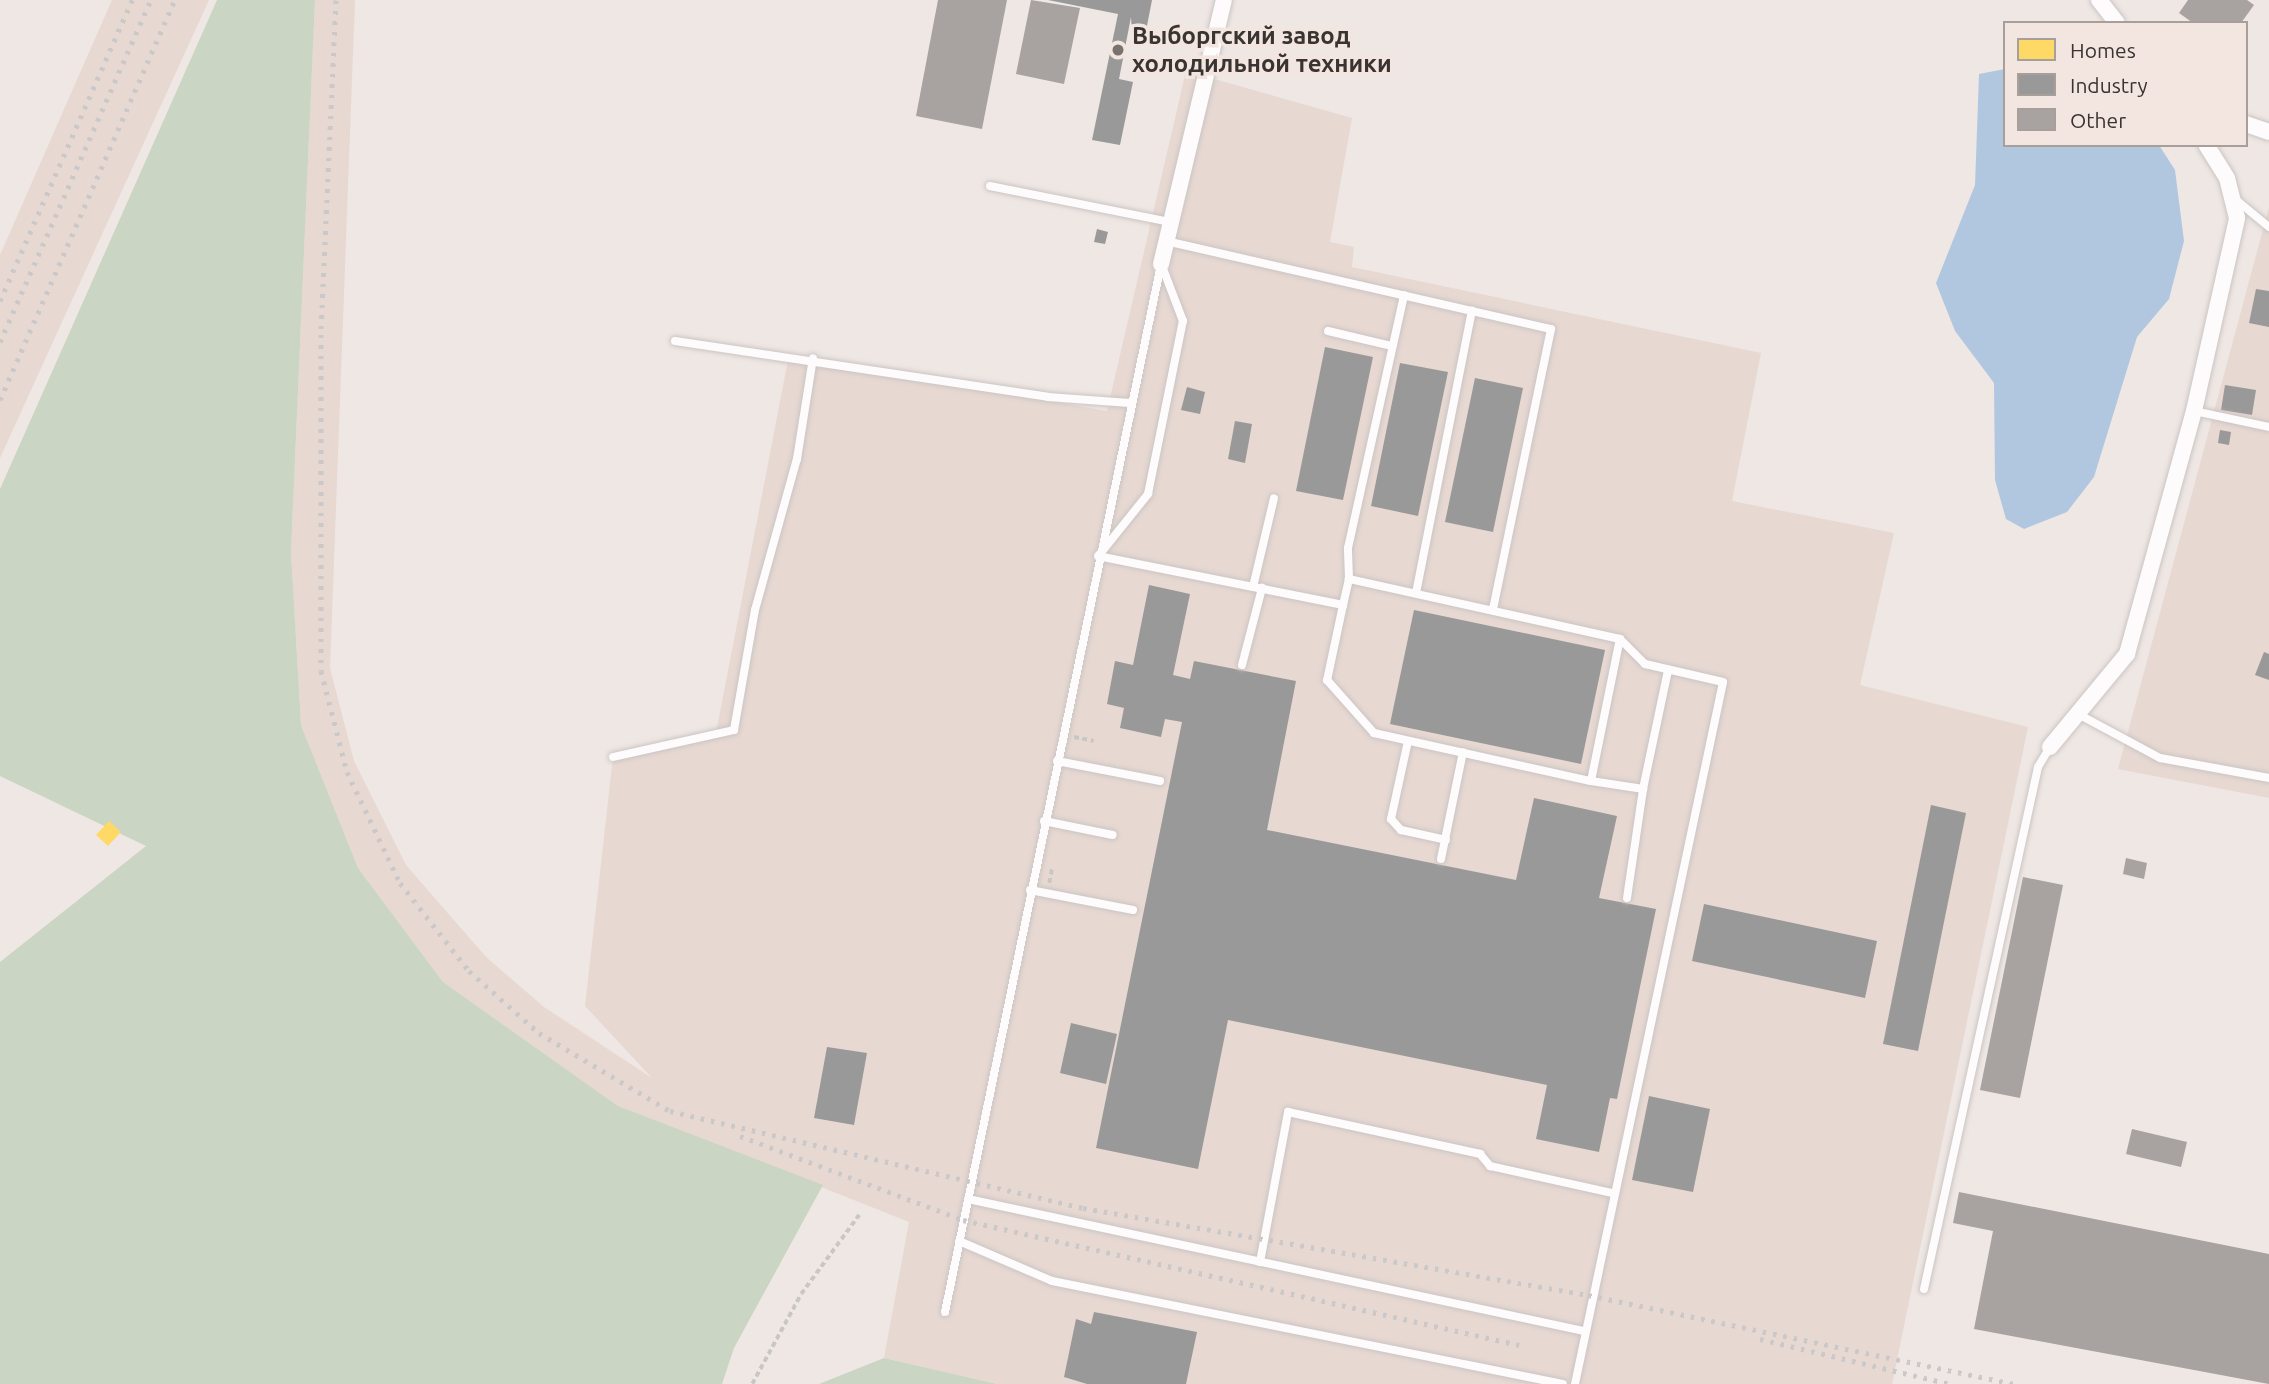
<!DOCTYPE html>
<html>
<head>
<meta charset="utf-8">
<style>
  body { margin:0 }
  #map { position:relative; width:2269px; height:1384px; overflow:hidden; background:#efe7e4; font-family:Ubuntu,sans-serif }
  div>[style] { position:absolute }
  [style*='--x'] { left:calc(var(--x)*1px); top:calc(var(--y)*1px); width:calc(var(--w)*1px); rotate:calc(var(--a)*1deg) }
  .built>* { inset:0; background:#e7d8d2 }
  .green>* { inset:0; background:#cad6c3 }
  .water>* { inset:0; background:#b1c7e0 }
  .homes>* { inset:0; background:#ffd966 }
  .industry>* { inset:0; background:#999 }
  .building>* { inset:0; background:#a8a2a0 }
  .path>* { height:3.5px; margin-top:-1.75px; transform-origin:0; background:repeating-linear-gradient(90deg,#c9c7c5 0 5px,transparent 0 8.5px) }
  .roads { filter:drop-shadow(0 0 2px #cac5c3) drop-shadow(0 0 2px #cac5c3) }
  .lane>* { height:8px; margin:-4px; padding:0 4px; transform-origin:4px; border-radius:4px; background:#fdfbfb }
  .street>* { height:16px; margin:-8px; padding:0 8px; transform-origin:8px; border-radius:8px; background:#fdfbfb }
  .rail>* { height:5px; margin-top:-2.5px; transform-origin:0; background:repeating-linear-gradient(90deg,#cac8c8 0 3.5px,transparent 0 10.5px) }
  .dots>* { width:19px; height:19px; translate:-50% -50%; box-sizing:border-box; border:4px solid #f3e6e0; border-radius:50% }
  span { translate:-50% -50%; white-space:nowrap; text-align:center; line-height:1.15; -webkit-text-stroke:7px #f3e6e0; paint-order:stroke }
  .poi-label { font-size:24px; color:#393431; font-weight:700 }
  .left { translate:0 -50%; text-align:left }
  .legend { position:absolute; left:2003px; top:21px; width:245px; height:126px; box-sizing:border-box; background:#f3e6e0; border:2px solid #a99f9a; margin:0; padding:9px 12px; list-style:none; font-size:21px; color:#393431 }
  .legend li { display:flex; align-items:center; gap:14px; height:35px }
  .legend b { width:35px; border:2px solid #a99f9a }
</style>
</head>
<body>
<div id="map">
  <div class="built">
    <div style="clip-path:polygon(112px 0,209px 0,0 458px,0 255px)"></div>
    <div style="clip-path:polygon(315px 0,355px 0,330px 668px,354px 761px,406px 865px,486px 957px,544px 1007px,652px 1078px,585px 1006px,613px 757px,716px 733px,789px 355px,1107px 411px,1186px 71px,1352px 118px,1330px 242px,1354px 247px,1352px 267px,1761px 353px,1732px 501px,1894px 533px,1860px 685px,2028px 727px,1892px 1384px,997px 1384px,884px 1358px,909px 1222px,618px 1106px,443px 982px,358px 868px,301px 725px,291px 552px)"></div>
    <div style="clip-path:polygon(2269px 207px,2269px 798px,2118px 769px)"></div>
  </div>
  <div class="green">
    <div style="clip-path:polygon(217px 0,315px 0,291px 552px,301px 725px,358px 868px,443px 982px,618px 1106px,823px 1185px,734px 1348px,722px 1384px,0 1384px,0 962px,146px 846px,0 776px,0 489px)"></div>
    <div style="clip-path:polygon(884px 1358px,997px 1384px,819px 1384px)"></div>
  </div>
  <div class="water">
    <div style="clip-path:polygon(2005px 69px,2005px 145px,2159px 145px,2175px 170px,2184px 241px,2169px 299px,2137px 337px,2094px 477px,2067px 512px,2024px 529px,2006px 519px,1995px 480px,1994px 383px,1955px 331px,1936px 283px,1975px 185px,1979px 74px)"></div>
  </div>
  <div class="homes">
    <div style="clip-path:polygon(109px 821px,121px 832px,108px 846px,96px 835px)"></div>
  </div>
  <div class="industry">
    <div style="clip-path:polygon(1048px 0,1152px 0,1145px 36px,1132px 34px,1131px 17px,1119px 79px,1133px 82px,1120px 145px,1092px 140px,1118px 14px)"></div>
    <div style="clip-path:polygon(1097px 229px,1108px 232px,1105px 244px,1094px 242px)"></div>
    <div style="clip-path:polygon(2256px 289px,2269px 291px,2269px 327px,2249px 323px)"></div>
    <div style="clip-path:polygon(1325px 347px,1373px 357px,1343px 500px,1296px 491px)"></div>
    <div style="clip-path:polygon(1400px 363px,1448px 372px,1418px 516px,1371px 506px)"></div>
    <div style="clip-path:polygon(1475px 378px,1523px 388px,1493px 532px,1445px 522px)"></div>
    <div style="clip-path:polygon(2225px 385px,2256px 390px,2252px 415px,2221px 410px)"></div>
    <div style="clip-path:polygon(1187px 387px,1205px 392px,1200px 414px,1181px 410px)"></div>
    <div style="clip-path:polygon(1235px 421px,1252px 424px,1245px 463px,1228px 459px)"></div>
    <div style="clip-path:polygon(2220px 430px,2231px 432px,2229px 445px,2218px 443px)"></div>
    <div style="clip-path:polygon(1149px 585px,1190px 594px,1173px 675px,1190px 679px,1194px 661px,1296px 681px,1267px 830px,1516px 880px,1534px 798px,1617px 816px,1599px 898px,1656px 909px,1617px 1099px,1610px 1098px,1599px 1152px,1536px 1139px,1547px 1085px,1228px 1020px,1198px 1169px,1096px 1148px,1182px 722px,1165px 719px,1161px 737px,1120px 728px,1124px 708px,1107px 704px,1115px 661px,1133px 665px)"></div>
    <div style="clip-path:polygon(1414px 610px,1605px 650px,1581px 764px,1390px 724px)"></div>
    <div style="clip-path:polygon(2264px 652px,2269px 654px,2269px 680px,2255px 675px)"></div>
    <div style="clip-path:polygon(1931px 805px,1966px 813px,1918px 1051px,1883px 1044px)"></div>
    <div style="clip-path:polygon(1704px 904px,1877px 941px,1865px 998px,1692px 961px)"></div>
    <div style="clip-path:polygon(1071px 1023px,1117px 1034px,1106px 1084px,1060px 1073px)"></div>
    <div style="clip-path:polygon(827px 1047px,867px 1053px,854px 1125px,814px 1118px)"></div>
    <div style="clip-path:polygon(1649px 1096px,1710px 1109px,1693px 1192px,1632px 1180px)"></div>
    <div style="clip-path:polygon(1094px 1312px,1197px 1332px,1186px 1384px,1087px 1384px,1064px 1377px,1076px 1319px,1091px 1324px)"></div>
  </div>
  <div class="building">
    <div style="clip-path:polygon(938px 0,1007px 0,982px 129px,916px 116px)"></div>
    <div style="clip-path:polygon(1031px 0,1080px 8px,1064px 84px,1016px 74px)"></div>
    <div style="clip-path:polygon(2188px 0,2247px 0,2254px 5px,2241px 23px,2193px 23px,2179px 13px)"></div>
    <div style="clip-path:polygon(2126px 858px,2147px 863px,2144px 879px,2123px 874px)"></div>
    <div style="clip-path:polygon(2023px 877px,2063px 885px,2020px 1098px,1980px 1090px)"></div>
    <div style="clip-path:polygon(2132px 1129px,2187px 1142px,2181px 1167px,2126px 1154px)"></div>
    <div style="clip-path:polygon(1959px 1192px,2269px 1254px,2269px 1384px,1974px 1329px,1993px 1231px,1953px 1223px)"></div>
  </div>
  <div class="path">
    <div style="--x:1074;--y:737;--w:20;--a:11"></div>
    <div style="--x:1049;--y:883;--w:16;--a:-79"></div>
    <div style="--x:752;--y:1384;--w:102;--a:-61.4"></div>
    <div style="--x:801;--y:1294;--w:98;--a:-53.7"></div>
  </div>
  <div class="roads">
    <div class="lane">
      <div style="--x:990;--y:186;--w:184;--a:11.3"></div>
      <div style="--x:2235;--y:199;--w:44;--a:39.5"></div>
      <div style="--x:1166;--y:241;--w:395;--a:12.9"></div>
      <div style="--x:1551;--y:329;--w:286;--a:101.7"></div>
      <div style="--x:1328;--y:331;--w:66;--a:13.2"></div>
      <div style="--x:675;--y:341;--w:377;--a:8.5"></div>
      <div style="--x:1048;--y:397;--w:82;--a:4.2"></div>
      <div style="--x:2194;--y:411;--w:77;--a:12"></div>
      <div style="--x:1100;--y:554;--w:77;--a:-51.3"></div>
      <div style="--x:1148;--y:494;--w:177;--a:-78.6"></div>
      <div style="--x:1183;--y:321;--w:59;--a:-110.9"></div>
      <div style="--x:1098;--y:556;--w:250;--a:11.3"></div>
      <div style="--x:1343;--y:605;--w:77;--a:102"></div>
      <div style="--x:1327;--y:680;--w:71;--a:48.4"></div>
      <div style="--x:1374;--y:733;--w:222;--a:12.5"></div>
      <div style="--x:1591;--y:781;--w:145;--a:-78.5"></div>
      <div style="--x:1620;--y:639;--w:278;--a:-167.5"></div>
      <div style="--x:1349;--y:579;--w:27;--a:103"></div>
      <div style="--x:1349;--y:579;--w:31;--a:-92"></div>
      <div style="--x:1348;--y:548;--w:259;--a:-77.5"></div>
      <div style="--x:1253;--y:587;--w:91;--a:-76.7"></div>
      <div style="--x:1416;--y:593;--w:288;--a:-78.8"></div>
      <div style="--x:1242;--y:665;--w:80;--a:-75.4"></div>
      <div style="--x:2078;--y:714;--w:93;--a:28.2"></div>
      <div style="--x:2160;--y:758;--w:111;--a:10.4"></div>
      <div style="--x:1408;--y:741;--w:80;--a:102.3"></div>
      <div style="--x:1391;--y:819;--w:15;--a:48"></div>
      <div style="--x:1401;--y:830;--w:46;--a:12.5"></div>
      <div style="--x:613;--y:757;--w:124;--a:-12.6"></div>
      <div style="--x:734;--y:730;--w:122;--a:-80.1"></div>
      <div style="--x:755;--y:610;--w:157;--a:-74.5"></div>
      <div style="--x:797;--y:459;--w:102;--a:-81"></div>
      <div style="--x:1057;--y:761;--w:105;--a:11"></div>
      <div style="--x:1591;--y:781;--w:53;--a:8.7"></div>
      <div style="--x:1643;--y:789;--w:122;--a:-78.1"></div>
      <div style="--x:1044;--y:821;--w:70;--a:11.5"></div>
      <div style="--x:1441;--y:859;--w:109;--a:-78.4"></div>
      <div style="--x:1030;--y:890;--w:105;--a:11"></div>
      <div style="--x:1627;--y:898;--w:110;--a:-81.6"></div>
      <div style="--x:968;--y:1199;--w:629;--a:12.11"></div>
      <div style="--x:959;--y:1241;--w:101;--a:23.3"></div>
      <div style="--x:1052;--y:1281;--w:521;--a:11.4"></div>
      <div style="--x:1260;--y:1262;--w:153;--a:-79.4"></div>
      <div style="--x:1288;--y:1112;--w:197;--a:12.3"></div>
      <div style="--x:1480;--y:1154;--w:16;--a:50"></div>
      <div style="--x:1490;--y:1166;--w:125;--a:12.5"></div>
      <div style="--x:1924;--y:1289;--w:534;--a:-77.68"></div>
      <div style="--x:2038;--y:767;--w:23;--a:-59"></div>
      <div style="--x:945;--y:1312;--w:1070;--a:-78.35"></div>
      <div style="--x:1575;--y:1384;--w:717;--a:-78.09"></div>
      <div style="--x:1723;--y:682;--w:80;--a:-167"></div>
      <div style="--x:1645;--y:664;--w:35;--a:-135"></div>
    </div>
    <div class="street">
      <div style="--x:2099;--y:0;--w:29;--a:52"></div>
      <div style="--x:2246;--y:124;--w:24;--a:19"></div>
      <div style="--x:1161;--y:264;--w:271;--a:-76.6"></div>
      <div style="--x:2050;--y:747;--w:121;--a:-50.4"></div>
      <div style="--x:2127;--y:654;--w:252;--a:-74.6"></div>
      <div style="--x:2194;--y:411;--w:198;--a:-77.4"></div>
      <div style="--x:2237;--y:218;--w:41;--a:-104"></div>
      <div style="--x:2227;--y:178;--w:39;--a:-122"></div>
    </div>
  </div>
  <div class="rail">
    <div style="--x:336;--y:0;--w:334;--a:92.6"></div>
    <div style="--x:321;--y:334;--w:337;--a:90"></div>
    <div style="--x:321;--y:671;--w:104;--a:75.6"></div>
    <div style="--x:347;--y:772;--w:123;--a:64.5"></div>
    <div style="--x:400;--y:883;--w:112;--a:51.9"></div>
    <div style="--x:469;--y:971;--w:94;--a:41.5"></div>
    <div style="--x:539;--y:1033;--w:152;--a:30.8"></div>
    <div style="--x:670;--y:1111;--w:424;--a:13.2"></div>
    <div style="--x:1083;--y:1208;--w:512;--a:9.77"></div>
    <div style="--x:1588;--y:1295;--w:436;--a:11.8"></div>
    <div style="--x:0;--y:301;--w:329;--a:-66.3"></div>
    <div style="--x:0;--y:342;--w:374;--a:-66.2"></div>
    <div style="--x:0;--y:400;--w:437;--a:-66.4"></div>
    <div style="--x:740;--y:1136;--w:238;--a:20.6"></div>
    <div style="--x:963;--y:1220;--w:570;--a:12.67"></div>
    <div style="--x:1760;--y:1339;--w:196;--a:13.3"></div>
  </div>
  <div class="dots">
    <div style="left:1118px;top:50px;background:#797370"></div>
  </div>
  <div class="poi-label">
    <span class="left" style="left:1132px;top:50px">Выборгский завод<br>холодильной техники</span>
  </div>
  <ul class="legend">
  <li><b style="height:19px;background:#ffd966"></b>Homes</li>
  <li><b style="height:19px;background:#999"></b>Industry</li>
  <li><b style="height:19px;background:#a8a2a0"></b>Other</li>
  </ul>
</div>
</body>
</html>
